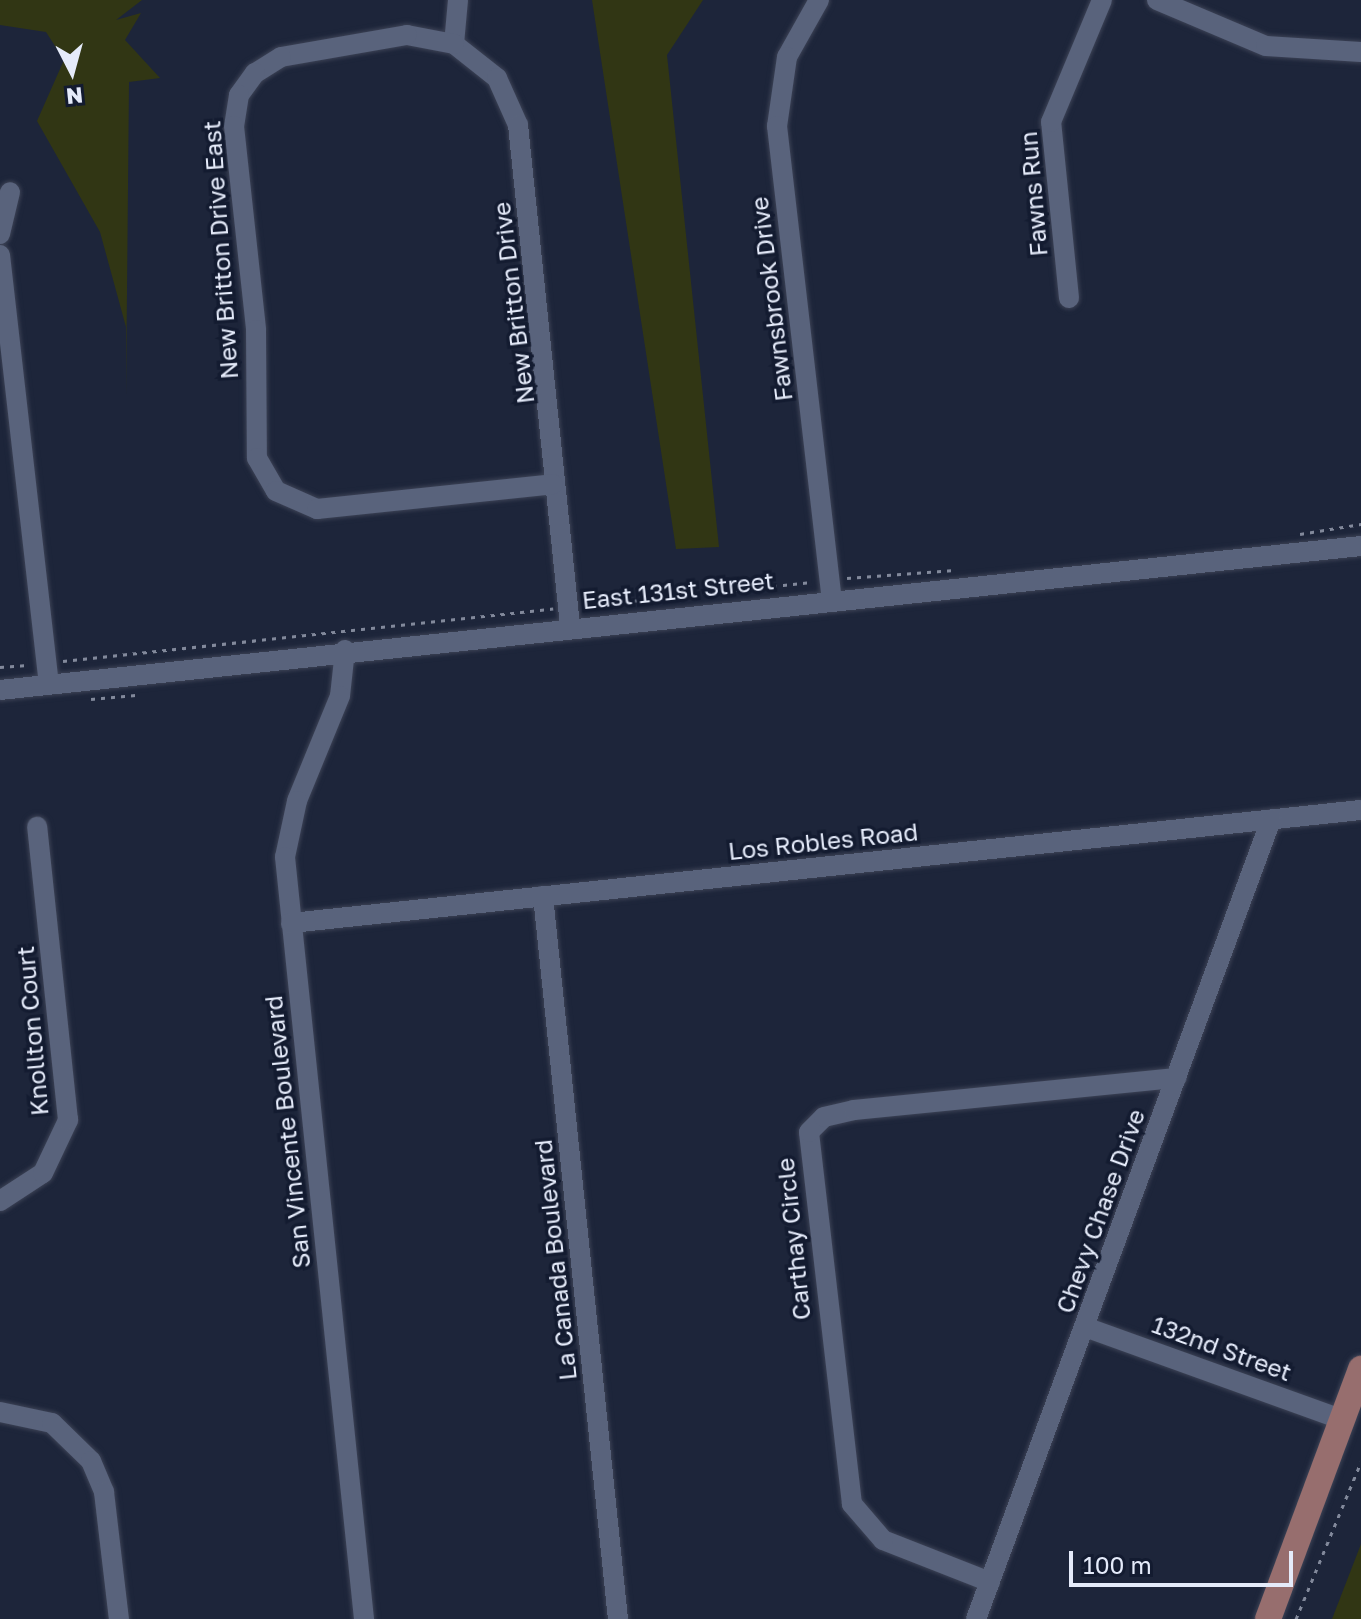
<!DOCTYPE html>
<html>
<head>
<meta charset="utf-8">
<style>
  body { margin:0 }
  #map { position:relative; width:1361px; height:1619px; overflow:hidden; background:#1d253a; font-family:"Golos Text",sans-serif }
  div>[style] { position:absolute }
  [style*='--x'] { left:calc(var(--x)*1px); top:calc(var(--y)*1px); width:calc(var(--w)*1px); rotate:calc(var(--a)*1deg) }
  .green>* { inset:0; background:#313614 }
  .path>* { height:3px; margin-top:-1.5px; transform-origin:0; background:repeating-linear-gradient(90deg,#82899b 0 4px,transparent 0 10px) }
  .roads { filter:drop-shadow(0 0 2px #3c4255) drop-shadow(0 0 2px #3c4255) }
  .minor>* { height:20px; margin:-10px; padding:0 10px; transform-origin:10px; border-radius:10px; background:#59637c }
  .major>* { height:26px; margin:-13px; padding:0 13px; transform-origin:13px; border-radius:13px; background:#976e6e }
  span { translate:-50% -50%; white-space:nowrap; text-align:center; line-height:1.15; -webkit-text-stroke:7px #131b30; paint-order:stroke }
  .street-label { font-size:24px; color:#e5ebfa }
  .north { position:absolute; left:32px; top:32px; width:80px; height:80px; -webkit-text-stroke:6px #131b30; paint-order:stroke; rotate:174deg; font-size:22px; font-weight:700; line-height:32px; text-align:center; color:#e5ebfa }
  .north::after { content:''; display:block; margin:auto; width:28px; height:36px; background:#e5ebfa; clip-path:polygon(50% 0,100% 100%,50% 72%,0 100%) }
  .scale { position:absolute; left:1069px; top:1551px; width:224px; height:36px; box-sizing:border-box; border:4px solid #e5ebfa; border-top:0; padding-left:10px; font-size:24px; line-height:28px; white-space:nowrap; color:#e5ebfa; -webkit-text-stroke:6px #131b30; paint-order:stroke }
</style>
</head>
<body>
<div id="map">
  <div class="green">
    <div style="clip-path:polygon(0 0,142px 0,116px 20px,141px 13px,125px 40px,160px 78px,129px 82px,126px 397px,126px 327px,100px 232px,37px 121px,64px 60px,46px 32px,0 25px)"></div>
    <div style="clip-path:polygon(592px 0,703px 0,667px 55px,719px 547px,676px 549px)"></div>
    <div style="clip-path:polygon(1361px 1544px,1361px 1619px,1332px 1619px)"></div>
  </div>
  <div class="path">
    <div style="--x:1300;--y:534;--w:62;--a:-9.3"></div>
    <div style="--x:847;--y:578;--w:108;--a:-4.2"></div>
    <div style="--x:584;--y:606;--w:229;--a:-6"></div>
    <div style="--x:63;--y:661;--w:493;--a:-6.1"></div>
    <div style="--x:0;--y:667;--w:28;--a:-4"></div>
    <div style="--x:91;--y:699;--w:45;--a:-5.1"></div>
    <div style="--x:1296;--y:1619;--w:170;--a:-67.5"></div>
  </div>
  <div class="roads">
    <div class="minor">
      <div style="--x:458;--y:0;--w:44;--a:95.2"></div>
      <div style="--x:454;--y:44;--w:55;--a:38.3"></div>
      <div style="--x:497;--y:78;--w:51;--a:65.9"></div>
      <div style="--x:518;--y:125;--w:504;--a:84.07"></div>
      <div style="--x:819;--y:0;--w:65;--a:119.3"></div>
      <div style="--x:787;--y:57;--w:70;--a:98.2"></div>
      <div style="--x:777;--y:126;--w:478;--a:83.4"></div>
      <div style="--x:1157;--y:0;--w:118;--a:22.9"></div>
      <div style="--x:1266;--y:46;--w:95;--a:3.6"></div>
      <div style="--x:454;--y:44;--w:48;--a:-169.2"></div>
      <div style="--x:407;--y:35;--w:128;--a:170.1"></div>
      <div style="--x:281;--y:57;--w:31;--a:148"></div>
      <div style="--x:255;--y:73;--w:27;--a:126"></div>
      <div style="--x:239;--y:95;--w:31;--a:99"></div>
      <div style="--x:234;--y:126;--w:205;--a:83.8"></div>
      <div style="--x:256;--y:330;--w:128;--a:89.6"></div>
      <div style="--x:257;--y:458;--w:38;--a:60"></div>
      <div style="--x:276;--y:491;--w:45;--a:23.7"></div>
      <div style="--x:317;--y:509;--w:237;--a:-6"></div>
      <div style="--x:0;--y:234;--w:43;--a:-76.6"></div>
      <div style="--x:0;--y:255;--w:431;--a:83.5"></div>
      <div style="--x:1069;--y:298;--w:177;--a:-95.8"></div>
      <div style="--x:1051;--y:122;--w:132;--a:-67.3"></div>
      <div style="--x:345;--y:650;--w:46;--a:96.2"></div>
      <div style="--x:340;--y:696;--w:113;--a:112.3"></div>
      <div style="--x:297;--y:801;--w:57;--a:102.1"></div>
      <div style="--x:285;--y:857;--w:766;--a:84.08"></div>
      <div style="--x:0;--y:690;--w:1369;--a:-6.04"></div>
      <div style="--x:543;--y:896;--w:727;--a:84.08"></div>
      <div style="--x:291;--y:923;--w:1076;--a:-6.03"></div>
      <div style="--x:0;--y:1201;--w:51;--a:-33.1"></div>
      <div style="--x:43;--y:1173;--w:59;--a:-64.7"></div>
      <div style="--x:68;--y:1120;--w:295;--a:-96"></div>
      <div style="--x:1085;--y:1327;--w:272;--a:19.8"></div>
      <div style="--x:0;--y:1412;--w:53;--a:11.9"></div>
      <div style="--x:52;--y:1423;--w:54;--a:44.3"></div>
      <div style="--x:91;--y:1461;--w:34;--a:67"></div>
      <div style="--x:104;--y:1492;--w:128;--a:83.3"></div>
      <div style="--x:990;--y:1582;--w:115;--a:-158.6"></div>
      <div style="--x:883;--y:1540;--w:48;--a:-130.7"></div>
      <div style="--x:852;--y:1504;--w:374;--a:-96.6"></div>
      <div style="--x:809;--y:1132;--w:21;--a:-45"></div>
      <div style="--x:824;--y:1117;--w:31;--a:-13"></div>
      <div style="--x:854;--y:1110;--w:324;--a:-5.7"></div>
      <div style="--x:976;--y:1619;--w:852;--a:-69.74"></div>
    </div>
    <div class="major">
      <div style="--x:1268;--y:1619;--w:267;--a:-69.6"></div>
    </div>
  </div>
  <div class="street-label">
    <span style="left:1033px;top:194px;rotate:-95deg">Fawns Run</span>
    <span style="left:220px;top:250px;rotate:-94deg">New Britton Drive East</span>
    <span style="left:771px;top:299px;rotate:-97deg">Fawnsbrook Drive</span>
    <span style="left:513px;top:303px;rotate:-97deg">New Britton Drive</span>
    <span style="left:678px;top:590px;rotate:-6deg">East 131st Street</span>
    <span style="left:823px;top:841px;rotate:-6deg">Los Robles Road</span>
    <span style="left:32px;top:1031px;rotate:-95deg">Knollton Court</span>
    <span style="left:287px;top:1132px;rotate:-96deg">San Vincente Boulevard</span>
    <span style="left:1100px;top:1211px;rotate:-70deg">Chevy Chase Drive</span>
    <span style="left:793px;top:1239px;rotate:-96deg">Carthay Circle</span>
    <span style="left:555px;top:1260px;rotate:-96deg">La Canada Boulevard</span>
    <span style="left:1222px;top:1348px;rotate:20deg">132nd Street</span>
  </div>
  <div class="north">N</div>
  <div class="scale">100 m</div>
</div>
</body>
</html>
